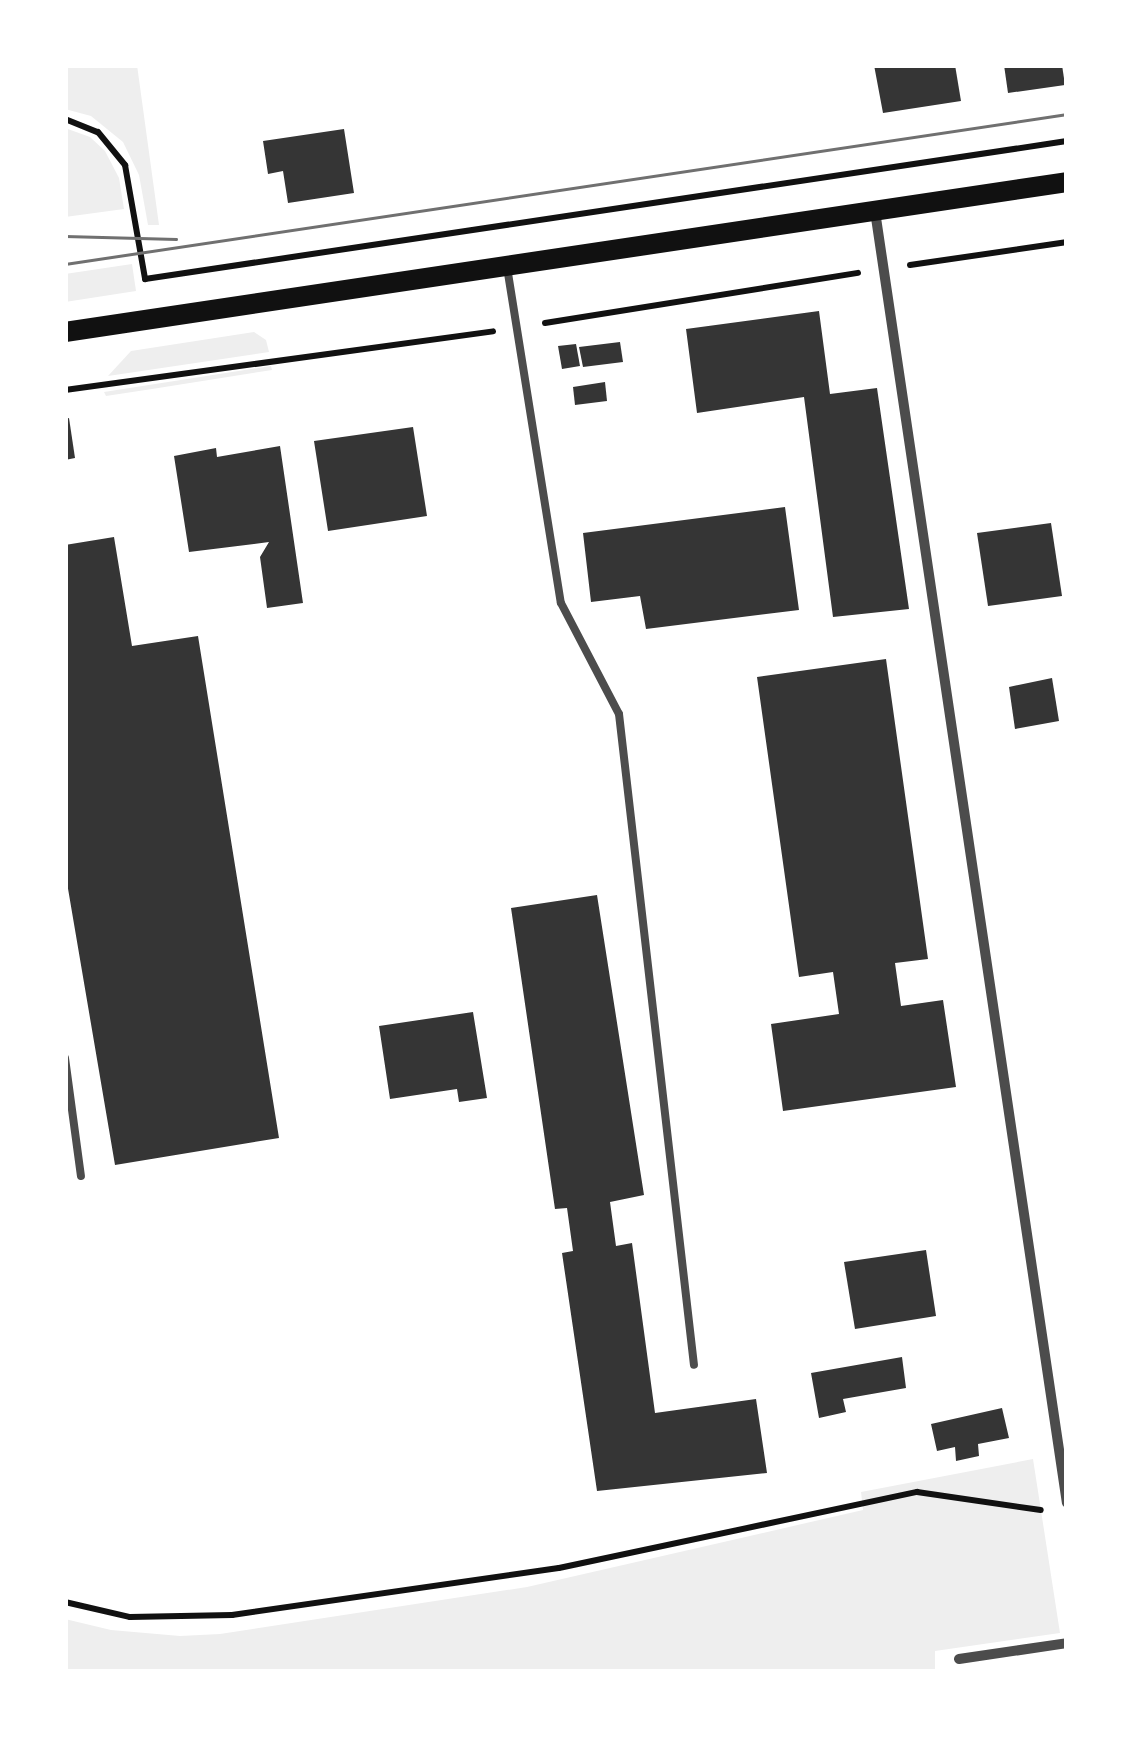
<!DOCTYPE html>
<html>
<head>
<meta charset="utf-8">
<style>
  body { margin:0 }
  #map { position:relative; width:1132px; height:1737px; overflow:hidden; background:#fff; font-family:"Open Sans",sans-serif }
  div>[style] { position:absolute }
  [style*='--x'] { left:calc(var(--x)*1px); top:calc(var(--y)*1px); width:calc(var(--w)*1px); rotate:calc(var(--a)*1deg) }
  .green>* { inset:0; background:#eee }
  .building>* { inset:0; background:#353535 }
  .path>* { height:6px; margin:-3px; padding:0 3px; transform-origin:3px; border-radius:3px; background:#111 }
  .service>* { height:8px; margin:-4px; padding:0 4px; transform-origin:4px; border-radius:4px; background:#4c4c4c }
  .minor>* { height:10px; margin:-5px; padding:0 5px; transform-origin:5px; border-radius:5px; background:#4c4c4c }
  .secondary>* { height:20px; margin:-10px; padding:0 10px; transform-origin:10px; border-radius:10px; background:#111 }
  .tram>* { height:2.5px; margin:-1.25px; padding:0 1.25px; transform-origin:1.25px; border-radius:1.25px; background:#707070 }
  span { translate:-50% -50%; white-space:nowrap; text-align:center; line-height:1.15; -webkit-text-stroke:10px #fff; paint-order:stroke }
  .frame { position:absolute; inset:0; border:68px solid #fff; pointer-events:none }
</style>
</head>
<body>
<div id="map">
  <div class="green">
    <div style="clip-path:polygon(81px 65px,137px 65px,159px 225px,148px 225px,139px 175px,123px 142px,91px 116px,65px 109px,65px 68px)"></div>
    <div style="clip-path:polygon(65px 128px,90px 137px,105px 151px,119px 178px,124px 209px,65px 217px)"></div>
    <div style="clip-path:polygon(132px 264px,136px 291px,65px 302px,65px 274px)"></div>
    <div style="clip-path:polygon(254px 332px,266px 340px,269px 352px,108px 376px,131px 351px)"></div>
    <div style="clip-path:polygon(271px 366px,272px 370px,152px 389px,106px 396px,104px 392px)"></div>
    <div style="clip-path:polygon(1033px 1459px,1060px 1633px,935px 1651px,935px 1672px,65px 1672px,65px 1619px,111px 1630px,180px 1636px,220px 1634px,527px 1587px,863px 1510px,861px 1492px)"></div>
  </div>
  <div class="building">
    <div style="clip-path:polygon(874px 65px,955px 65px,961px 101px,883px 113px)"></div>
    <div style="clip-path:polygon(1004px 65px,1062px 65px,1065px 85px,1008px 93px)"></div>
    <div style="clip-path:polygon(344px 129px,354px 193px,288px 203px,283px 171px,268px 174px,263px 141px)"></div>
    <div style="clip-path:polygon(819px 311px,830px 394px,877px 388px,909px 609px,833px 617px,804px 397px,697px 413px,686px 329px)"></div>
    <div style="clip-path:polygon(620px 342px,623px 362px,583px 367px,579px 347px)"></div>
    <div style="clip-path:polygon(576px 344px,580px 366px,562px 369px,558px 346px)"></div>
    <div style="clip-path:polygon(605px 382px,607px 401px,575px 405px,573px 387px)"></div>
    <div style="clip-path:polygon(69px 418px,75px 458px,65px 460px,65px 419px)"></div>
    <div style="clip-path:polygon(413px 427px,427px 516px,328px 531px,314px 441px)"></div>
    <div style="clip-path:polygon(280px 446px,303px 603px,267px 608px,260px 557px,269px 542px,189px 552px,174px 456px,216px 448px,217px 457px)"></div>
    <div style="clip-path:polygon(785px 507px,799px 610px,646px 629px,640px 596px,591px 602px,583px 533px)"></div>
    <div style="clip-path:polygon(1051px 523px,1062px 596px,988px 606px,977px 533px)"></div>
    <div style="clip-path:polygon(114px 537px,132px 646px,198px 636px,279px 1138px,115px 1165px,65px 871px,65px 545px)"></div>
    <div style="clip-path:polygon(886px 659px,928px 959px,895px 963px,901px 1006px,943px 1000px,956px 1087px,783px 1111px,771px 1024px,839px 1014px,833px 972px,799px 977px,757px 677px)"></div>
    <div style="clip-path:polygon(1052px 678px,1059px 721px,1015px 729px,1009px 687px)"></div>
    <div style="clip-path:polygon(597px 895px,644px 1195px,610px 1202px,616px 1246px,632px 1243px,655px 1413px,756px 1399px,767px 1473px,597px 1491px,562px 1253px,573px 1251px,567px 1208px,555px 1209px,511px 908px)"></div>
    <div style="clip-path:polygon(473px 1012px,487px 1098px,459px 1102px,457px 1089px,390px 1099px,379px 1026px)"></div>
    <div style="clip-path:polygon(926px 1250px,936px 1316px,855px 1329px,844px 1262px)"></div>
    <div style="clip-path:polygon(902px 1357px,906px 1388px,843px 1399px,846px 1412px,819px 1418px,811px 1373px)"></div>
    <div style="clip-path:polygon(1002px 1408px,1009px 1438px,978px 1444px,979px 1456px,956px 1461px,955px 1447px,937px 1451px,931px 1424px)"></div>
  </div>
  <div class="path">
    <div style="--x:65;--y:119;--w:35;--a:22"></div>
    <div style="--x:98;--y:132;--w:43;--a:50.7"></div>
    <div style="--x:125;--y:165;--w:116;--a:80"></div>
    <div style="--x:145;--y:279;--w:932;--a:-8.51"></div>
    <div style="--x:910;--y:265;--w:159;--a:-8.3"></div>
    <div style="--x:545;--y:323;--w:317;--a:-9.1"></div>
    <div style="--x:65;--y:390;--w:432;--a:-7.8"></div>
    <div style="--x:65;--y:1602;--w:67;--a:13"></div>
    <div style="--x:130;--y:1617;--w:102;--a:-1.1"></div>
    <div style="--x:232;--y:1615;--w:330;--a:-8.2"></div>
    <div style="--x:559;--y:1568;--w:366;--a:-12"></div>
    <div style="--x:917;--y:1492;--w:125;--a:8.3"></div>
  </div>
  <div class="service">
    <div style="--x:507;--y:267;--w:340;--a:80.9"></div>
    <div style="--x:561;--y:603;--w:125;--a:62.4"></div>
    <div style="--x:619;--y:714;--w:655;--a:83.43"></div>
    <div style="--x:65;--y:1058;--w:119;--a:82.3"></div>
  </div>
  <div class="minor">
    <div style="--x:875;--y:211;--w:1306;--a:81.55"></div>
    <div style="--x:959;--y:1659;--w:109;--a:-8.4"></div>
  </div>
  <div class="secondary">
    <div style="--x:65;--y:332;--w:1013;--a:-8.51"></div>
  </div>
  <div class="tram">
    <div style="--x:65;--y:236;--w:111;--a:1.5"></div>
    <div style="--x:65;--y:264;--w:1013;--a:-8.51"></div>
  </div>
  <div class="frame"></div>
</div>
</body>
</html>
